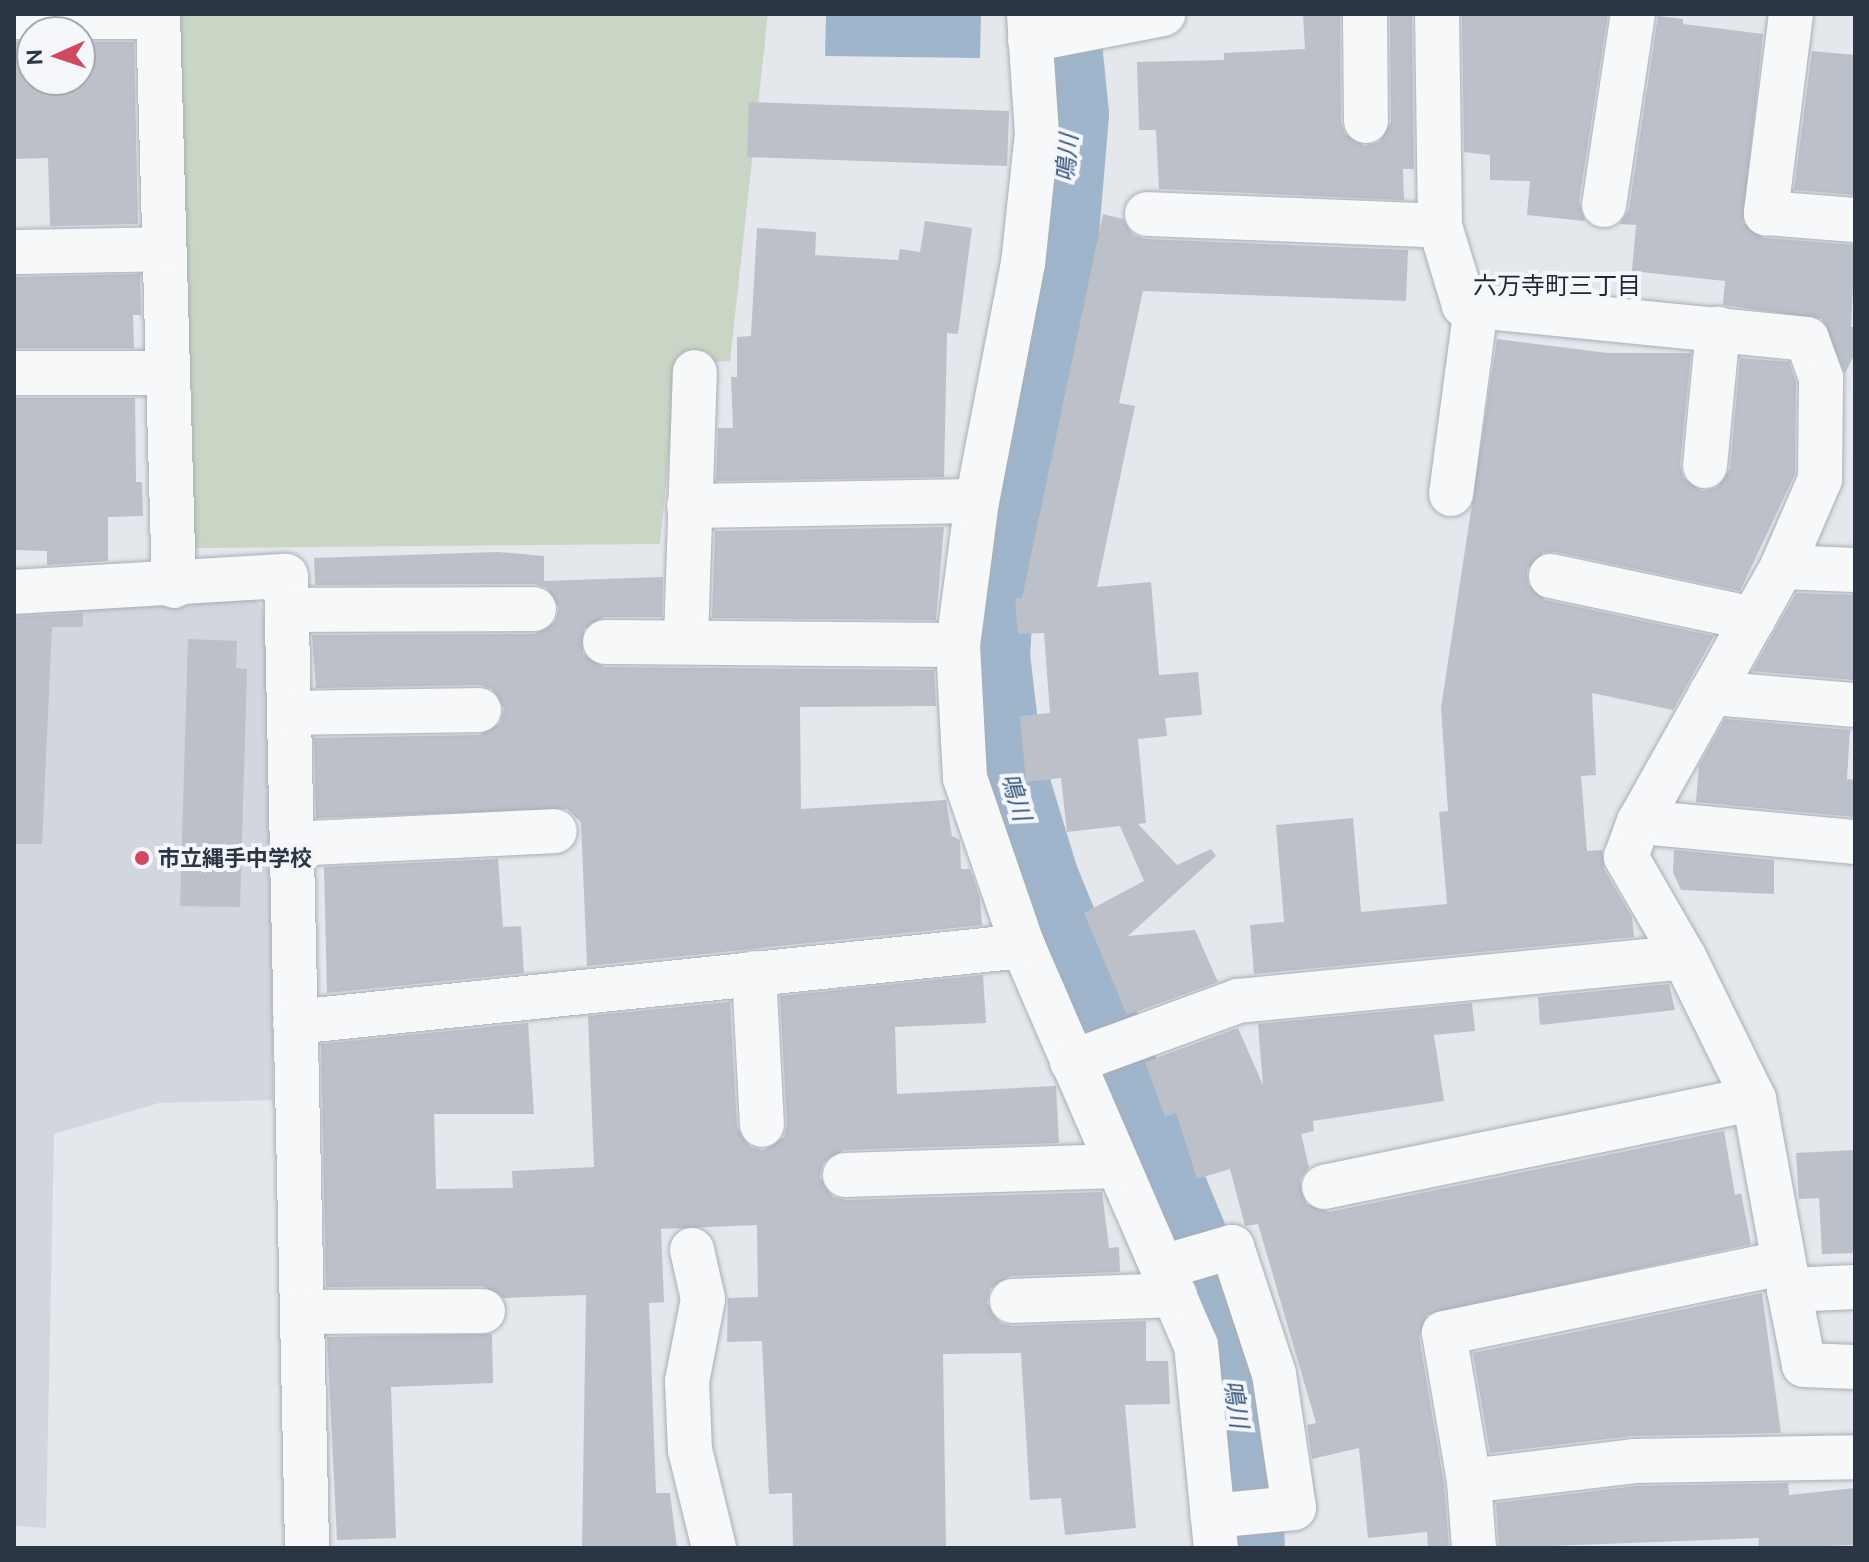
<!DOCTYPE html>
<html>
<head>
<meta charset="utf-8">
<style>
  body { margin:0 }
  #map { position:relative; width:1869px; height:1562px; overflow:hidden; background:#e4e7ec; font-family:Ubuntu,"Noto Sans JP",sans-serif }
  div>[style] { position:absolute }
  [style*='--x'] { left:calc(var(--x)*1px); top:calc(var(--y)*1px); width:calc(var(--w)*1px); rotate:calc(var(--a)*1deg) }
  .built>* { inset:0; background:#d2d6de }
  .green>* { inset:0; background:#c9d6c5 }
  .water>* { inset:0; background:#9fb5cc }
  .river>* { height:76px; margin:-38px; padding:0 38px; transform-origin:38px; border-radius:38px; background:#9fb5cc }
  .building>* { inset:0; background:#bbc0c9 }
  .roads { filter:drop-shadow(0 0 2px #a9aeb6) drop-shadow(0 0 2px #a9aeb6) }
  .minor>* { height:44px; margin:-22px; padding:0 22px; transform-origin:22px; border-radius:22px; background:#f7f8fa }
  .dots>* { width:22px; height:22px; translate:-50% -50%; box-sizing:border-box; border:4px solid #f4f6f9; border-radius:50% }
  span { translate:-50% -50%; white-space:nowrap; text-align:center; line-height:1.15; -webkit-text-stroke:8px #f4f6f9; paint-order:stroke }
  .poi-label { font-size:22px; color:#2b3544; font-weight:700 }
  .left { translate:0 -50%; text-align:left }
  .water-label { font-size:24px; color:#345579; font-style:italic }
  .neighbourhood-label { font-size:24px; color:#1d2635 }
  .frame { position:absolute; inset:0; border:16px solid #2b3544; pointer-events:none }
  .north { position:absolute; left:16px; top:16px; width:80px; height:80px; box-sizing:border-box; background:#f4f6f9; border:2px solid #a4a9b1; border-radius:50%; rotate:267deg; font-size:22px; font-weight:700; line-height:32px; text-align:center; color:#2b3544 }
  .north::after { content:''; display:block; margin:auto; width:28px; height:36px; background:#d04960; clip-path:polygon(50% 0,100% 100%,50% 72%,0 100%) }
</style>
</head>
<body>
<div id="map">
  <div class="built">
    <div style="clip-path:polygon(255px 600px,269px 616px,273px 1100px,159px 1103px,54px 1134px,46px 1528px,14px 1526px,14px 607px)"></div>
  </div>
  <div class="green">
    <div style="clip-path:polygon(177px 14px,768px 14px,730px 361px,678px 364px,660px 544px,191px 548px)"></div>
  </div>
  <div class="water">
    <div style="clip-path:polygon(826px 14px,981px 14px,980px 58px,825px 56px)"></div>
  </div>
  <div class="river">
    <div style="--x:1061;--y:14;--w:100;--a:84.3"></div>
    <div style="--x:1071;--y:114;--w:155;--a:94.8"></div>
    <div style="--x:1058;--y:268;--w:290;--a:101.9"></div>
    <div style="--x:998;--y:552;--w:104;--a:93.3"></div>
    <div style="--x:992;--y:656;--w:103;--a:83.3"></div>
    <div style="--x:1004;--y:758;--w:127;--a:73"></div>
    <div style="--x:1041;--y:879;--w:425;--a:67.5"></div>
    <div style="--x:1204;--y:1272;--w:133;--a:74.3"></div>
    <div style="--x:1240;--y:1400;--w:148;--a:87.3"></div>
  </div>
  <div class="building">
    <div style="clip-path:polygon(1303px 14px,1340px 14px,1341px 122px,1345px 134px,1365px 146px,1379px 142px,1391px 122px,1390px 14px,1412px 14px,1414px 169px,1403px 169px,1404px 200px,1159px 189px,1156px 130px,1139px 130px,1137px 62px,1224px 60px,1224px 53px,1305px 49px)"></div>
    <div style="clip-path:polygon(1462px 14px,1608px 14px,1579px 201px,1585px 221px,1527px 215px,1530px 181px,1490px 180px,1490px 155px,1464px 152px)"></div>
    <div style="clip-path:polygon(1658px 16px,1683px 19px,1683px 24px,1763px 34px,1743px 222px,1764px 238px,1855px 245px,1851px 327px,1855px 327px,1855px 353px,1845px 374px,1822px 319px,1723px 305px,1725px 281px,1632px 271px,1636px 225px,1620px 224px,1629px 209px)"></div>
    <div style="clip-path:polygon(14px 42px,32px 42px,32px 80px,80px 80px,80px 42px,134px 42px,138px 224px,50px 226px,48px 158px,14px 159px)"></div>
    <div style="clip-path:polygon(1812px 51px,1855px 55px,1855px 195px,1794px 190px)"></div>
    <div style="clip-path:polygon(749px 102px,1009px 111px,1007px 166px,747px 157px)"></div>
    <div style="clip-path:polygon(1103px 214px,1123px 219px,1133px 235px,1146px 239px,1408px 250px,1406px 301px,1143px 291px,1119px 403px,1135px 406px,1097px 587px,1151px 582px,1159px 675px,1198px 672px,1202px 715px,1165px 718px,1167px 736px,1138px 739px,1146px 823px,1138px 824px,1177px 865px,1211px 849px,1216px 856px,1128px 936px,1195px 930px,1218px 982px,1127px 1015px,1084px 913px,1144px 881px,1120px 826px,1067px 832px,1061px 778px,1026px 782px,1020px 716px,1050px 713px,1044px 633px,1018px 634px,1015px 598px,1022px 598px)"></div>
    <div style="clip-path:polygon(925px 221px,972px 228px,958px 334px,947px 333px,944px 477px,716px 481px,718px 428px,733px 428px,731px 377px,737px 377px,737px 337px,751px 336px,757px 228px,816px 232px,815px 255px,898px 260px,900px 249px,920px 252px)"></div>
    <div style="clip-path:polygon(140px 274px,141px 315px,133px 315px,134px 348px,14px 348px,14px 277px)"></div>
    <div style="clip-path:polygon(1497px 339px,1608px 353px,1691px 353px,1680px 464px,1683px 477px,1702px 491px,1716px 488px,1730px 469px,1740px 358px,1789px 362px,1796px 382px,1795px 474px,1740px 591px,1556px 552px,1543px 553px,1527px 570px,1528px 584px,1545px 600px,1714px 636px,1673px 710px,1592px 693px,1596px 775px,1581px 776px,1587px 851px,1602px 850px,1604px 869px,1632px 917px,1634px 937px,1254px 974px,1250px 925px,1284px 922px,1276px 825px,1353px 818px,1361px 912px,1447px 904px,1439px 812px,1448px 811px,1441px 708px)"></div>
    <div style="clip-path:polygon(14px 398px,135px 398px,136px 482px,142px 482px,143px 516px,108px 517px,108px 561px,47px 565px,47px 551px,14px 550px)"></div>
    <div style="clip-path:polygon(944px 527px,936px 620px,712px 618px,715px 531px)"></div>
    <div style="clip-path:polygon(498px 552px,544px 556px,544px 581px,663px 577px,662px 617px,604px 617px,584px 629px,583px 654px,604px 667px,934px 670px,936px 706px,800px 707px,801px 809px,946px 800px,952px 836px,960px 840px,961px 869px,970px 869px,980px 898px,982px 925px,587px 966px,581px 822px,567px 809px,316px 818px,314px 738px,479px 735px,500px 723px,504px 709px,492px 689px,479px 685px,316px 688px,312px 635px,534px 634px,555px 622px,559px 608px,547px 588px,534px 584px,315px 585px,314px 558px)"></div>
    <div style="clip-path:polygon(1796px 593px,1855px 595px,1855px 680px,1752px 671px)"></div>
    <div style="clip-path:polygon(83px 613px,83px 627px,52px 627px,42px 844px,14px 844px,14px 617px)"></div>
    <div style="clip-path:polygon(188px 639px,237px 641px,236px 668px,247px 669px,240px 907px,180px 906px)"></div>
    <div style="clip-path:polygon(1725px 719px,1850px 730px,1847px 779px,1855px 780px,1855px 817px,1696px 802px,1699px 765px)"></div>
    <div style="clip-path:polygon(1674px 850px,1774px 860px,1774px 894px,1681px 890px,1673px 872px)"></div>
    <div style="clip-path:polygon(498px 859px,503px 927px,521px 926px,524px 973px,327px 993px,324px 867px)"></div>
    <div style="clip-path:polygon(983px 975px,986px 1023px,895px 1027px,897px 1094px,1056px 1086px,1059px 1143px,844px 1150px,823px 1163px,820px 1177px,833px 1197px,846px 1200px,1102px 1192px,1109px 1248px,1119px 1247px,1120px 1272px,1010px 1276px,990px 1289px,987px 1303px,1000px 1323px,1012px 1326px,1146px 1321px,1146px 1361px,1168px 1361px,1170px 1404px,1125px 1405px,1136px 1528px,1065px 1535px,1061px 1498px,1030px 1500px,1021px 1353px,943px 1354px,946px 1548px,793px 1548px,792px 1493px,769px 1494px,762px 1341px,727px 1342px,728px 1298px,758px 1297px,757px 1225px,661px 1229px,664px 1302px,649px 1303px,656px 1493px,670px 1493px,677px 1548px,582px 1548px,586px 1295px,504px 1298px,483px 1286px,326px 1287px,321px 1044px,528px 1023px,534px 1114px,434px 1114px,436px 1189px,513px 1188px,512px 1171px,594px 1167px,588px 1016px,730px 1002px,737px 1127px,750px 1147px,764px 1150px,784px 1137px,787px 1124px,780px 996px)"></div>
    <div style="clip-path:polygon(1669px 984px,1675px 1010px,1540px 1025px,1538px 997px)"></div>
    <div style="clip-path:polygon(1472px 1003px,1475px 1031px,1434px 1035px,1444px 1101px,1313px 1121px,1314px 1131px,1301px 1134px,1309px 1167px,1300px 1180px,1306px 1204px,1329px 1212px,1724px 1131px,1735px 1195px,1741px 1193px,1751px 1244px,1427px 1315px,1419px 1337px,1444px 1484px,1449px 1548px,1428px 1548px,1427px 1532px,1368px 1538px,1359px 1448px,1312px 1459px,1307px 1425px,1316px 1423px,1258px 1224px,1245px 1226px,1230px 1169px,1197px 1179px,1176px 1113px,1165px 1117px,1145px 1062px,1238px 1028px,1263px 1085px,1258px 1024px)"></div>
    <div style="clip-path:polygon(1855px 1150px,1855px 1253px,1822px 1254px,1819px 1198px,1799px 1199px,1796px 1153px)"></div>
    <div style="clip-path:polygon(1762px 1293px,1781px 1433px,1631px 1436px,1490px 1453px,1473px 1353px)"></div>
    <div style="clip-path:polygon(492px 1334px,493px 1383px,391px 1387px,396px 1538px,337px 1540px,327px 1337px)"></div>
    <div style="clip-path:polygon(1788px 1483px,1789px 1495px,1855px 1488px,1855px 1545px,1758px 1548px,1759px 1538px,1499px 1548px,1496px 1503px,1636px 1486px)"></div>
  </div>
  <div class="roads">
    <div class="minor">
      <div style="--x:158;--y:14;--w:572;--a:88.4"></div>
      <div style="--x:1029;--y:14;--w:119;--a:86.2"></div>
      <div style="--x:1037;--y:133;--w:131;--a:96.1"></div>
      <div style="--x:1023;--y:263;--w:242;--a:100.9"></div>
      <div style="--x:977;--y:501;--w:145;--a:97.5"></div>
      <div style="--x:958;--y:645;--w:133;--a:87"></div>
      <div style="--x:965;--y:778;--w:178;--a:71"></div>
      <div style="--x:1023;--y:946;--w:435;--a:66.6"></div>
      <div style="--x:1196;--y:1345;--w:204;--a:84.4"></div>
      <div style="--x:1365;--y:14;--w:107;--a:89.5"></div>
      <div style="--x:1791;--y:14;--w:201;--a:97.2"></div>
      <div style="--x:1766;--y:213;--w:89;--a:4.5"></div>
      <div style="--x:14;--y:17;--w:144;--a:0"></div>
      <div style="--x:1030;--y:40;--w:136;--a:-11.1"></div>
      <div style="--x:1604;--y:205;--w:193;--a:-81.4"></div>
      <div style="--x:1147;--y:214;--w:293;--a:2.3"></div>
      <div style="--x:14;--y:252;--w:150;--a:-1.1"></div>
      <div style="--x:14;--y:373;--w:153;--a:0"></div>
      <div style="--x:1705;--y:466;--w:138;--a:-84.6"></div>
      <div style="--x:1451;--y:494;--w:190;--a:-82.4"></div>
      <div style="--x:689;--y:506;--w:288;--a:-1"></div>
      <div style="--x:1782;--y:567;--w:73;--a:2.4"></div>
      <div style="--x:1551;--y:576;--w:207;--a:12"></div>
      <div style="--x:14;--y:592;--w:272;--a:-3.4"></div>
      <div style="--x:286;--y:576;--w:972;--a:88.76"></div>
      <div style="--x:287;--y:610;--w:247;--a:-0.2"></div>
      <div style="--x:686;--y:639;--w:267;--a:-88.1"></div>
      <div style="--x:605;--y:642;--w:353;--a:0.5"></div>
      <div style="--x:1711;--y:693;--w:144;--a:4.8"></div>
      <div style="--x:289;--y:713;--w:190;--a:-0.9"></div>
      <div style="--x:1639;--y:822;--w:217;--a:5.3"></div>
      <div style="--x:292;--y:844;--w:263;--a:-2.8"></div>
      <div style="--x:1684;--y:957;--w:158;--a:63.8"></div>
      <div style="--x:1754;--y:1099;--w:194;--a:79.6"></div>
      <div style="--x:1789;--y:1290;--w:66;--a:-2.6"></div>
      <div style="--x:754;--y:973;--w:152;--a:87"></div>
      <div style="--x:295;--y:1022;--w:732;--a:-5.96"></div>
      <div style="--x:1072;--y:1062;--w:177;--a:-20.2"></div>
      <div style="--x:1238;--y:1001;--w:448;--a:-5.6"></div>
      <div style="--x:1684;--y:957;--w:116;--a:-120.1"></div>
      <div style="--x:1626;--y:857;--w:37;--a:-70"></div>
      <div style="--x:1639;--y:822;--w:292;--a:-60.7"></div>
      <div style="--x:1782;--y:567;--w:96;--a:-66.6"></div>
      <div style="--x:1820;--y:479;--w:101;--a:-89.4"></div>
      <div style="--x:1821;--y:378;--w:41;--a:-109.7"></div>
      <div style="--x:1807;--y:339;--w:345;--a:-174.3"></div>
      <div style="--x:1464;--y:305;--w:83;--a:-106.9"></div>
      <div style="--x:1440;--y:226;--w:212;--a:-90.8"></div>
      <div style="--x:845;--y:1175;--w:273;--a:-1.9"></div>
      <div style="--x:1324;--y:1187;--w:439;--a:-11.6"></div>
      <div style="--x:692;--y:1250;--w:50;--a:77.3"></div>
      <div style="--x:703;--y:1299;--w:84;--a:101"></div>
      <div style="--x:687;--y:1381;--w:69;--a:87.5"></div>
      <div style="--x:690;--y:1450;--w:101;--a:76.2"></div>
      <div style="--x:1163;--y:1267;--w:72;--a:-16.2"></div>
      <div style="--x:1232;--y:1247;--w:134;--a:71.7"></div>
      <div style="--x:1274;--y:1374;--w:135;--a:81.5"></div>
      <div style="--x:1294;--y:1508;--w:82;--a:174.4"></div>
      <div style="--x:1789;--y:1290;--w:76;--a:78.7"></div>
      <div style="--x:1804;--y:1365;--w:51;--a:2.2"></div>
      <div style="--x:1012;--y:1301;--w:163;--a:-2.1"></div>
      <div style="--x:302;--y:1312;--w:181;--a:-0.3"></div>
      <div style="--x:1469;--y:1481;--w:166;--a:-6.9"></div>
      <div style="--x:1634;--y:1461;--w:221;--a:-1"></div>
      <div style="--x:1474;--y:1548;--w:67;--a:-94.3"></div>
      <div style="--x:1469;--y:1481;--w:150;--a:-99.6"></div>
      <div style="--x:1444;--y:1333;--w:346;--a:-11.7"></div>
    </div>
  </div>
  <div class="dots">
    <div style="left:142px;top:858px;background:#d04960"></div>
  </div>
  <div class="poi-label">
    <span class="left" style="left:158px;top:858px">市立縄手中学校</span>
  </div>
  <div class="water-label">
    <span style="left:1067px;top:158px;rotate:-85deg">鳴川</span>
    <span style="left:1016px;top:797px;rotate:73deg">鳴川</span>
    <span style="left:1236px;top:1404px;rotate:81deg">鳴川</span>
  </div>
  <div class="neighbourhood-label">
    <span style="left:1557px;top:286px">六万寺町三丁目</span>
  </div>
  <div class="frame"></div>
  <div class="north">N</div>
</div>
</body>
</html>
